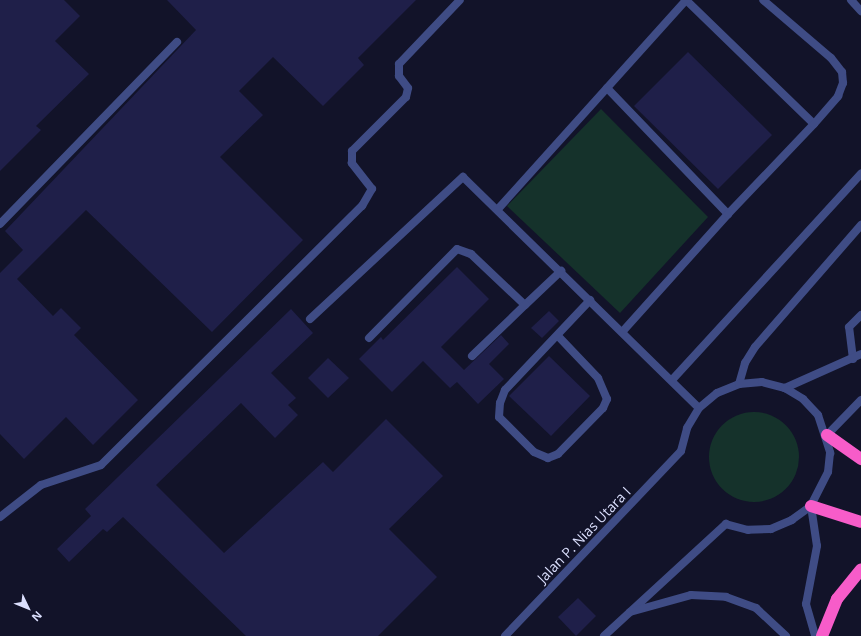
<!DOCTYPE html>
<html>
<head>
<meta charset="utf-8">
<style>
  body { margin:0 }
  #map { position:relative; width:861px; height:636px; overflow:hidden; background:#121329; font-family:"Open Sans",sans-serif }
  div>[style] { position:absolute }
  [style*='--x'] { left:calc(var(--x)*1px); top:calc(var(--y)*1px); width:calc(var(--w)*1px); rotate:calc(var(--a)*1deg) }
  .green>* { inset:0; background:#15322b }
  .round { border-radius:50% }
  .building>* { inset:0; background:#1f1f49 }
  .service>* { height:8px; margin:-4px; padding:0 4px; transform-origin:4px; border-radius:4px; background:#3f4c85 }
  .minor>* { height:8px; margin:-4px; padding:0 4px; transform-origin:4px; border-radius:4px; background:#3f4c85 }
  .tertiary>* { height:8px; margin:-4px; padding:0 4px; transform-origin:4px; border-radius:4px; background:#3f4c85 }
  .motorway>* { height:12px; margin:-6px; padding:0 6px; transform-origin:6px; border-radius:6px; background:#f75cc9 }
  span { translate:-50% -50%; white-space:nowrap; text-align:center; line-height:1.15; -webkit-text-stroke:3.5px #121329; paint-order:stroke }
  .street-label { font-size:14px; color:#dbdffd }
  .north { position:absolute; left:8px; top:588px; width:40px; height:40px; -webkit-text-stroke:3px #121329; paint-order:stroke; rotate:133deg; font-size:11px; font-weight:700; line-height:16px; text-align:center; color:#dbdffd }
  .north::after { content:''; display:block; margin:auto; width:14px; height:18px; background:#dbdffd; clip-path:polygon(50% 0,100% 100%,50% 72%,0 100%) }
</style>
</head>
<body>
<div id="map">
  <div class="green">
    <div style="clip-path:polygon(601px 109px,708px 217px,620px 313px,507px 206px)"></div>
    <div class="round" style="left:709px;top:412px;width:90px;height:90px"></div>
  </div>
  <div class="building">
    <div style="clip-path:polygon(0 0,64px 0,80px 16px,55px 41px,89px 74px,36px 126px,41px 130px,0 171px)"></div>
    <div style="clip-path:polygon(167px 0,416px 0,358px 58px,364px 65px,323px 106px,273px 57px,239px 91px,263px 115px,220px 157px,303px 240px,212px 332px,86px 210px,17px 279px,53px 316px,61px 308px,81px 328px,74px 335px,138px 400px,93px 445px,66px 417px,24px 459px,0 434px,0 273px,23px 250px,5px 231px,196px 30px)"></div>
    <div style="clip-path:polygon(688px 52px,772px 135px,718px 189px,634px 106px)"></div>
    <div style="clip-path:polygon(457px 267px,489px 299px,441px 347px,464px 370px,501px 335px,509px 344px,489px 364px,504px 379px,478px 404px,457px 382px,450px 388px,423px 361px,392px 392px,359px 359px,381px 337px,383px 340px)"></div>
    <div style="clip-path:polygon(291px 309px,313px 333px,271px 373px,296px 398px,288px 405px,298px 415px,275px 438px,241px 403px,156px 485px,224px 553px,323px 462px,333px 472px,386px 419px,443px 476px,389px 529px,437px 577px,378px 636px,246px 636px,123px 517px,107px 532px,103px 529px,69px 562px,57px 549px,91px 516px,85px 509px)"></div>
    <div style="clip-path:polygon(549px 311px,559px 321px,542px 338px,531px 328px)"></div>
    <div style="clip-path:polygon(549px 356px,590px 396px,551px 436px,509px 396px)"></div>
    <div style="clip-path:polygon(328px 358px,349px 378px,328px 398px,308px 378px)"></div>
    <div style="clip-path:polygon(578px 598px,596px 616px,576px 636px,558px 617px)"></div>
  </div>
  <div class="service">
    <div style="--x:686;--y:0;--w:178;--a:44.1"></div>
    <div style="--x:851;--y:0;--w:15;--a:48"></div>
    <div style="--x:607;--y:88;--w:175;--a:46.2"></div>
    <div style="--x:728;--y:214;--w:157;--a:131.9"></div>
    <div style="--x:498;--y:209;--w:281;--a:-48"></div>
    <div style="--x:728;--y:214;--w:124;--a:-46.3"></div>
    <div style="--x:814;--y:124;--w:37;--a:-49"></div>
    <div style="--x:838;--y:96;--w:14;--a:-69"></div>
    <div style="--x:843;--y:83;--w:11;--a:-95"></div>
    <div style="--x:842;--y:72;--w:18;--a:-128"></div>
    <div style="--x:831;--y:58;--w:89;--a:-139.5"></div>
    <div style="--x:0;--y:224;--w:254;--a:-45.8"></div>
    <div style="--x:310;--y:319;--w:209;--a:-42.9"></div>
    <div style="--x:463;--y:177;--w:330;--a:44.4"></div>
    <div style="--x:558;--y:336;--w:58;--a:46.4"></div>
    <div style="--x:598;--y:378;--w:23;--a:67"></div>
    <div style="--x:607;--y:399;--w:10;--a:114"></div>
    <div style="--x:603;--y:408;--w:64;--a:134.4"></div>
    <div style="--x:558;--y:454;--w:11;--a:158"></div>
    <div style="--x:548;--y:458;--w:15;--a:-157"></div>
    <div style="--x:534;--y:452;--w:49;--a:-135"></div>
    <div style="--x:499;--y:417;--w:14;--a:-86"></div>
    <div style="--x:500;--y:403;--w:14;--a:-69"></div>
    <div style="--x:505;--y:390;--w:124;--a:-46.6"></div>
    <div style="--x:369;--y:338;--w:125;--a:-45.3"></div>
    <div style="--x:457;--y:249;--w:15;--a:20"></div>
    <div style="--x:471;--y:254;--w:74;--a:43.4"></div>
    <div style="--x:525;--y:305;--w:50;--a:-43.4"></div>
    <div style="--x:472;--y:356;--w:74;--a:-43.9"></div>
    <div style="--x:853;--y:359;--w:32;--a:-97"></div>
    <div style="--x:849;--y:327;--w:17;--a:-45"></div>
    <div style="--x:672;--y:380;--w:280;--a:-47.5"></div>
    <div style="--x:739;--y:384;--w:22;--a:-74"></div>
    <div style="--x:745;--y:363;--w:19;--a:-58"></div>
    <div style="--x:755;--y:347;--w:162;--a:-49"></div>
    <div style="--x:0;--y:517;--w:52;--a:-38"></div>
    <div style="--x:41;--y:485;--w:63;--a:-18.4"></div>
    <div style="--x:101;--y:465;--w:368;--a:-44.8"></div>
    <div style="--x:362;--y:206;--w:20;--a:-60"></div>
    <div style="--x:372;--y:189;--w:33;--a:-128"></div>
    <div style="--x:352;--y:163;--w:12;--a:-90"></div>
    <div style="--x:352;--y:151;--w:76;--a:-45"></div>
    <div style="--x:406;--y:97;--w:9;--a:-77"></div>
    <div style="--x:408;--y:88;--w:15;--a:-127"></div>
    <div style="--x:399;--y:76;--w:12;--a:-90"></div>
    <div style="--x:399;--y:64;--w:88;--a:-46.4"></div>
  </div>
  <div class="minor">
    <div style="--x:505;--y:636;--w:255;--a:-46.4"></div>
    <div style="--x:604;--y:636;--w:166;--a:-42.6"></div>
  </div>
  <div class="tertiary">
    <div style="--x:785;--y:388;--w:83;--a:-24.1"></div>
    <div style="--x:827;--y:435;--w:49;--a:-45.8"></div>
    <div style="--x:681;--y:451;--w:24;--a:-75"></div>
    <div style="--x:687;--y:428;--w:23;--a:-59"></div>
    <div style="--x:699;--y:408;--w:23;--a:-40"></div>
    <div style="--x:717;--y:393;--w:24;--a:-22"></div>
    <div style="--x:739;--y:384;--w:23;--a:-5"></div>
    <div style="--x:762;--y:382;--w:24;--a:15"></div>
    <div style="--x:785;--y:388;--w:21;--a:31"></div>
    <div style="--x:803;--y:399;--w:22;--a:47"></div>
    <div style="--x:818;--y:415;--w:40;--a:72"></div>
    <div style="--x:830;--y:453;--w:19;--a:96"></div>
    <div style="--x:828;--y:472;--w:38;--a:117"></div>
    <div style="--x:811;--y:506;--w:24;--a:144"></div>
    <div style="--x:792;--y:520;--w:23;--a:157"></div>
    <div style="--x:771;--y:529;--w:23;--a:178"></div>
    <div style="--x:748;--y:530;--w:23;--a:-165"></div>
    <div style="--x:811;--y:506;--w:40;--a:81.5"></div>
    <div style="--x:817;--y:546;--w:59;--a:100.7"></div>
    <div style="--x:806;--y:604;--w:33;--a:74"></div>
    <div style="--x:630;--y:612;--w:63;--a:-15.6"></div>
    <div style="--x:691;--y:595;--w:35;--a:3"></div>
    <div style="--x:726;--y:597;--w:32;--a:20"></div>
    <div style="--x:756;--y:608;--w:41;--a:43"></div>
  </div>
  <div class="motorway">
    <div style="--x:827;--y:435;--w:42;--a:35.2"></div>
    <div style="--x:811;--y:506;--w:52;--a:17.7"></div>
    <div style="--x:822;--y:636;--w:40;--a:-68"></div>
    <div style="--x:837;--y:599;--w:38;--a:-51"></div>
  </div>
  <div class="street-label">
    <span style="left:584px;top:535px;rotate:-46deg">Jalan P. Nias Utara I</span>
  </div>
  <div class="north">N</div>
</div>
</body>
</html>
